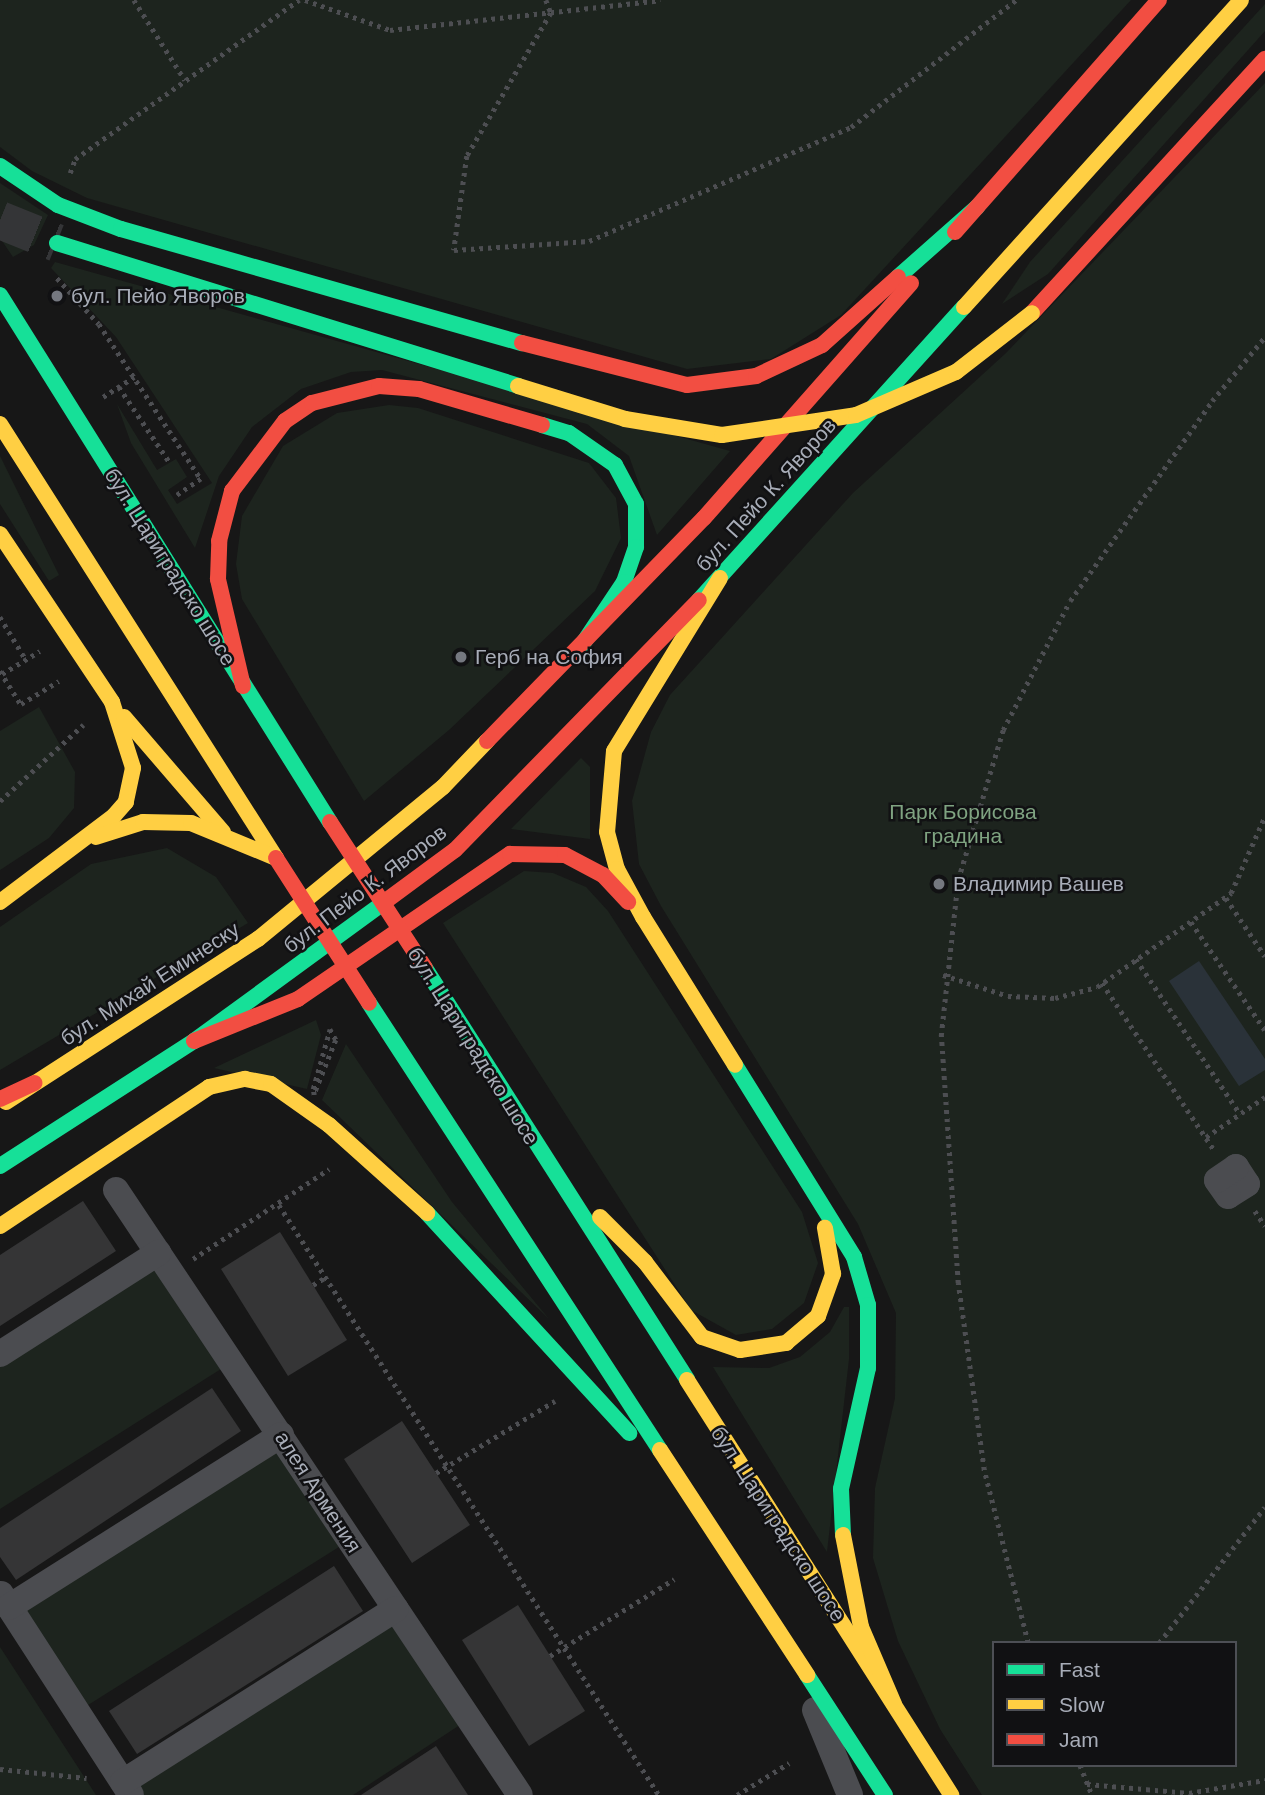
<!DOCTYPE html>
<html>
<head>
<meta charset="utf-8">
<style>
  body { margin:0 }
  #map { position:relative; width:1265px; height:1795px; overflow:hidden; background:#171717; font-family:Arial,sans-serif }
  div>[style] { position:absolute }
  [style*='--x'] { left:calc(var(--x)*1px); top:calc(var(--y)*1px); width:calc(var(--w)*1px); rotate:calc(var(--a)*1deg) }
  .green>* { inset:0; background:#1d241e }
  .water>* { inset:0; background:#2a3239 }
  .building>* { inset:0; background:#353536 }
  .highway-tunnel>* { height:38px; margin-top:-19px; transform-origin:0; background:repeating-linear-gradient(90deg,#343537 0 38px,transparent 0 57px) }
  .path>* { height:4.5px; margin-top:-2.25px; transform-origin:0; background:repeating-linear-gradient(90deg,#4d4e52 0 3.5px,transparent 0 8.5px) }
  .street>* { height:26px; margin:-13px; padding:0 13px; transform-origin:13px; border-radius:13px; background:#4b4c50 }
  .fast>* { height:16px; margin:-8px; padding:0 8px; transform-origin:8px; border-radius:8px; background:#16e098 }
  .slow>* { height:16px; margin:-8px; padding:0 8px; transform-origin:8px; border-radius:8px; background:#ffcf43 }
  .jam>* { height:16px; margin:-8px; padding:0 8px; transform-origin:8px; border-radius:8px; background:#f24e42 }
  .slow-bridge>* { height:16px; margin:-8px; padding:0 8px; transform-origin:8px; border-radius:8px; background:#ffcf43 }
  .jam-bridge>* { height:16px; margin:-8px; padding:0 8px; transform-origin:8px; border-radius:8px; background:#f24e42 }
  .dots>* { width:19px; height:19px; translate:-50% -50%; box-sizing:border-box; border:4px solid #111113; border-radius:50% }
  span { translate:-50% -50%; white-space:nowrap; text-align:center; line-height:1.15; -webkit-text-stroke:5px #111113; paint-order:stroke }
  .poi-label { font-size:21px; color:#a8adb8 }
  .left { translate:0 -50%; text-align:left }
  .street-label { font-size:21px; color:#a8adb8 }
  .park-label { font-size:21px; color:#7fa381 }
  .legend { position:absolute; left:992px; top:1641px; width:245px; height:126px; box-sizing:border-box; background:#111113; border:2px solid #4d4f55; margin:0; padding:9px 12px; list-style:none; font-size:21px; color:#a8adb8 }
  .legend li { display:flex; align-items:center; gap:14px; height:35px }
  .legend b { width:35px; border:2px solid #4d4f55 }
</style>
</head>
<body>
<div id="map">
  <div class="green">
    <div style="clip-path:polygon(0 0,1131px 0,841px 315px,771px 359px,687px 369px,87px 198px,32px 171px,0 147px)"></div>
    <div style="clip-path:polygon(1265px 4px,1265px 31px,1048px 274px,1002px 304px,1030px 262px)"></div>
    <div style="clip-path:polygon(evenodd,1265px 83px,1265px 1795px,982px 1795px,940px 1729px,898px 1641px,873px 1558px,875px 1488px,895px 1398px,896px 1313px,858px 1224px,661px 906px,639px 864px,632px 801px,651px 732px,670px 695px,853px 493px,1006px 353px,1265px 83px,994px 1643px,1235px 1643px,1235px 1765px,994px 1765px,994px 1643px)"></div>
    <div style="clip-path:polygon(0 183px,48px 215px,34px 245px,13px 257px,0 238px)"></div>
    <div style="clip-path:polygon(55px 262px,730px 451px,657px 535px,629px 456px,587px 424px,382px 370px,351px 372px,301px 389px,252px 427px,219px 476px,195px 548px,131px 443px,117px 404px,157px 470px,176px 459px,187px 477px,168px 490px,177px 504px,212px 483px,116px 337px,51px 268px)"></div>
    <div style="clip-path:polygon(389px 405px,418px 408px,589px 463px,616px 498px,621px 538px,595px 591px,449px 730px,364px 801px,242px 599px,236px 564px,242px 516px,283px 446px,337px 413px)"></div>
    <div style="clip-path:polygon(0 456px,59px 575px,49px 581px,0 504px)"></div>
    <div style="clip-path:polygon(39px 707px,75px 772px,74px 808px,49px 838px,0 870px,0 731px)"></div>
    <div style="clip-path:polygon(581px 758px,590px 767px,590px 839px,511px 829px)"></div>
    <div style="clip-path:polygon(167px 848px,216px 877px,248px 923px,0 1070px,0 927px,91px 864px)"></div>
    <div style="clip-path:polygon(524px 871px,553px 873px,586px 887px,608px 911px,802px 1212px,818px 1263px,804px 1303px,772px 1329px,736px 1335px,691px 1310px,443px 923px)"></div>
    <div style="clip-path:polygon(316px 1020px,321px 1035px,307px 1089px,214px 1068px)"></div>
    <div style="clip-path:polygon(346px 1044px,452px 1202px,549px 1319px,322px 1100px)"></div>
    <div style="clip-path:polygon(158px 1253px,232px 1362px,0 1509px,0 1354px)"></div>
    <div style="clip-path:polygon(844px 1307px,849px 1307px,849px 1359px,827px 1552px,713px 1367px,769px 1368px,800px 1357px,830px 1332px)"></div>
    <div style="clip-path:polygon(281px 1435px,350px 1540px,77px 1712px,9px 1607px)"></div>
    <div style="clip-path:polygon(395px 1609px,469px 1719px,353px 1795px,131px 1795px,123px 1782px)"></div>
    <div style="clip-path:polygon(0 1647px,96px 1795px,0 1795px)"></div>
  </div>
  <div class="water">
    <div style="clip-path:polygon(1199px 961px,1265px 1059px,1265px 1070px,1239px 1086px,1169px 981px)"></div>
  </div>
  <div class="building">
    <div style="clip-path:polygon(83px 1201px,116px 1251px,0 1326px,0 1255px)"></div>
    <div style="clip-path:polygon(280px 1232px,347px 1340px,288px 1376px,221px 1269px)"></div>
    <div style="clip-path:polygon(212px 1388px,241px 1431px,16px 1580px,0 1557px,0 1528px)"></div>
    <div style="clip-path:polygon(402px 1421px,470px 1525px,412px 1563px,344px 1459px)"></div>
    <div style="clip-path:polygon(334px 1566px,363px 1611px,137px 1754px,109px 1711px)"></div>
    <div style="clip-path:polygon(518px 1605px,585px 1711px,529px 1746px,462px 1640px)"></div>
    <div style="clip-path:polygon(436px 1746px,468px 1795px,361px 1795px)"></div>
  </div>
  <div class="highway-tunnel">
    <div style="--x:0;--y:220;--w:61;--a:22"></div>
  </div>
  <div class="path">
    <div style="--x:134;--y:0;--w:95;--a:57.5"></div>
    <div style="--x:305;--y:0;--w:90;--a:19.4"></div>
    <div style="--x:390;--y:30;--w:272;--a:-6.3"></div>
    <div style="--x:546;--y:0;--w:14;--a:69"></div>
    <div style="--x:551;--y:13;--w:166;--a:120.4"></div>
    <div style="--x:467;--y:156;--w:95;--a:97.9"></div>
    <div style="--x:454;--y:250;--w:135;--a:-3.8"></div>
    <div style="--x:589;--y:241;--w:286;--a:-23.5"></div>
    <div style="--x:851;--y:127;--w:208;--a:-37.6"></div>
    <div style="--x:70;--y:173;--w:15;--a:-70"></div>
    <div style="--x:75;--y:159;--w:275;--a:-35.4"></div>
    <div style="--x:57;--y:278;--w:62;--a:47.6"></div>
    <div style="--x:99;--y:324;--w:186;--a:56.7"></div>
    <div style="--x:201;--y:479;--w:29;--a:146"></div>
    <div style="--x:119;--y:387;--w:92;--a:56.1"></div>
    <div style="--x:103;--y:397;--w:37;--a:-33"></div>
    <div style="--x:0;--y:617;--w:50;--a:58.8"></div>
    <div style="--x:0;--y:671;--w:39;--a:58"></div>
    <div style="--x:21;--y:704;--w:44;--a:-31.2"></div>
    <div style="--x:2;--y:674;--w:44;--a:-31.2"></div>
    <div style="--x:0;--y:801;--w:113;--a:-42.5"></div>
    <div style="--x:1226;--y:898;--w:70;--a:56.1"></div>
    <div style="--x:1191;--y:922;--w:131;--a:55.6"></div>
    <div style="--x:1136;--y:959;--w:187;--a:56.1"></div>
    <div style="--x:943;--y:975;--w:68;--a:17.9"></div>
    <div style="--x:1008;--y:996;--w:47;--a:2.4"></div>
    <div style="--x:1055;--y:998;--w:43;--a:-14.7"></div>
    <div style="--x:1097;--y:987;--w:164;--a:-35"></div>
    <div style="--x:1231;--y:893;--w:84;--a:-66.2"></div>
    <div style="--x:1102;--y:983;--w:202;--a:56.1"></div>
    <div style="--x:330;--y:1029;--w:13;--a:61"></div>
    <div style="--x:336;--y:1040;--w:59;--a:111.8"></div>
    <div style="--x:314;--y:1095;--w:6;--a:-99"></div>
    <div style="--x:313;--y:1089;--w:62;--a:-74.2"></div>
    <div style="--x:1206;--y:1137;--w:71;--a:-34.1"></div>
    <div style="--x:279;--y:1205;--w:702;--a:57.22"></div>
    <div style="--x:1255;--y:1211;--w:18;--a:56"></div>
    <div style="--x:193;--y:1259;--w:163;--a:-33.5"></div>
    <div style="--x:313;--y:1285;--w:15;--a:-32"></div>
    <div style="--x:436;--y:1473;--w:139;--a:-31.2"></div>
    <div style="--x:1028;--y:1643;--w:179;--a:-104.3"></div>
    <div style="--x:984;--y:1470;--w:189;--a:-97.9"></div>
    <div style="--x:958;--y:1283;--w:248;--a:-93.9"></div>
    <div style="--x:941;--y:1036;--w:157;--a:-83.8"></div>
    <div style="--x:958;--y:880;--w:157;--a:-73.3"></div>
    <div style="--x:1003;--y:730;--w:145;--a:-62.6"></div>
    <div style="--x:1070;--y:601;--w:245;--a:-54.6"></div>
    <div style="--x:1212;--y:401;--w:83;--a:-50.4"></div>
    <div style="--x:1159;--y:1643;--w:172;--a:-52.1"></div>
    <div style="--x:550;--y:1656;--w:146;--a:-31.8"></div>
    <div style="--x:1080;--y:1765;--w:32;--a:68"></div>
    <div style="--x:0;--y:1769;--w:87;--a:5.9"></div>
    <div style="--x:1087;--y:1784;--w:102;--a:5"></div>
    <div style="--x:1189;--y:1793;--w:77;--a:-9.7"></div>
    <div style="--x:737;--y:1795;--w:61;--a:-31.6"></div>
  </div>
  <div class="street">
    <div style="--x:1236;--y:1167;--w:20;--a:57"></div>
    <div style="--x:1247;--y:1184;--w:22;--a:148"></div>
    <div style="--x:1228;--y:1196;--w:19;--a:-125"></div>
    <div style="--x:1217;--y:1180;--w:23;--a:-34"></div>
    <div style="--x:116;--y:1190;--w:727;--a:56.27"></div>
    <div style="--x:0;--y:1354;--w:188;--a:-32.6"></div>
    <div style="--x:1;--y:1594;--w:239;--a:57.1"></div>
    <div style="--x:9;--y:1607;--w:322;--a:-32.3"></div>
    <div style="--x:815;--y:1710;--w:92;--a:67.6"></div>
    <div style="--x:123;--y:1782;--w:323;--a:-32.4"></div>
  </div>
  <div class="fast">
    <div style="--x:0;--y:166;--w:70;--a:33.9"></div>
    <div style="--x:58;--y:205;--w:67;--a:20.9"></div>
    <div style="--x:121;--y:229;--w:417;--a:15.9"></div>
    <div style="--x:57;--y:243;--w:483;--a:17.2"></div>
    <div style="--x:898;--y:277;--w:106;--a:-41.5"></div>
    <div style="--x:0;--y:295;--w:622;--a:57.95"></div>
    <div style="--x:542;--y:425;--w:28;--a:17"></div>
    <div style="--x:569;--y:433;--w:56;--a:34.8"></div>
    <div style="--x:615;--y:465;--w:44;--a:61.7"></div>
    <div style="--x:636;--y:504;--w:43;--a:90"></div>
    <div style="--x:636;--y:547;--w:37;--a:109"></div>
    <div style="--x:624;--y:582;--w:83;--a:123.7"></div>
    <div style="--x:699;--y:600;--w:395;--a:-47.9"></div>
    <div style="--x:425;--y:968;--w:488;--a:57.5"></div>
    <div style="--x:369;--y:1003;--w:533;--a:56.94"></div>
    <div style="--x:735;--y:1065;--w:226;--a:58.2"></div>
    <div style="--x:854;--y:1257;--w:50;--a:73.7"></div>
    <div style="--x:868;--y:1305;--w:63;--a:90"></div>
    <div style="--x:868;--y:1368;--w:124;--a:102.6"></div>
    <div style="--x:841;--y:1489;--w:46;--a:87.5"></div>
    <div style="--x:0;--y:1166;--w:231;--a:-32.8"></div>
    <div style="--x:194;--y:1041;--w:234;--a:-36.1"></div>
    <div style="--x:427;--y:1213;--w:299;--a:47.4"></div>
    <div style="--x:807;--y:1675;--w:143;--a:57"></div>
  </div>
  <div class="slow">
    <div style="--x:964;--y:307;--w:413;--a:-47.9"></div>
    <div style="--x:518;--y:386;--w:112;--a:17.1"></div>
    <div style="--x:0;--y:424;--w:514;--a:57.55"></div>
    <div style="--x:0;--y:534;--w:202;--a:56.3"></div>
    <div style="--x:112;--y:702;--w:69;--a:72.3"></div>
    <div style="--x:133;--y:768;--w:35;--a:102"></div>
    <div style="--x:126;--y:802;--w:18;--a:131"></div>
    <div style="--x:114;--y:816;--w:143;--a:143"></div>
    <div style="--x:720;--y:578;--w:203;--a:121.5"></div>
    <div style="--x:614;--y:751;--w:81;--a:94.9"></div>
    <div style="--x:607;--y:832;--w:38;--a:75"></div>
    <div style="--x:617;--y:869;--w:55;--a:61.6"></div>
    <div style="--x:643;--y:917;--w:174;--a:58.1"></div>
    <div style="--x:124;--y:717;--w:152;--a:49.3"></div>
    <div style="--x:96;--y:837;--w:49;--a:-17.7"></div>
    <div style="--x:143;--y:822;--w:48;--a:1.2"></div>
    <div style="--x:191;--y:823;--w:92;--a:22.4"></div>
    <div style="--x:6;--y:1102;--w:300;--a:-32.9"></div>
    <div style="--x:258;--y:939;--w:239;--a:-39.4"></div>
    <div style="--x:443;--y:787;--w:64;--a:-46.3"></div>
    <div style="--x:600;--y:1217;--w:64;--a:45"></div>
    <div style="--x:645;--y:1262;--w:94;--a:52.8"></div>
    <div style="--x:702;--y:1337;--w:40;--a:18.9"></div>
    <div style="--x:740;--y:1350;--w:47;--a:-8.7"></div>
    <div style="--x:786;--y:1343;--w:42;--a:-40.2"></div>
    <div style="--x:818;--y:1316;--w:45;--a:-70.3"></div>
    <div style="--x:833;--y:1274;--w:47;--a:-99.9"></div>
    <div style="--x:0;--y:1226;--w:251;--a:-33.6"></div>
    <div style="--x:209;--y:1087;--w:37;--a:-13"></div>
    <div style="--x:245;--y:1079;--w:26;--a:11"></div>
    <div style="--x:271;--y:1084;--w:71;--a:35.3"></div>
    <div style="--x:329;--y:1125;--w:132;--a:41.9"></div>
    <div style="--x:687;--y:1380;--w:492;--a:57.5"></div>
    <div style="--x:660;--y:1450;--w:269;--a:56.8"></div>
    <div style="--x:843;--y:1535;--w:94;--a:78.9"></div>
    <div style="--x:861;--y:1627;--w:84;--a:66.8"></div>
  </div>
  <div class="jam">
    <div style="--x:955;--y:232;--w:309;--a:-48.7"></div>
    <div style="--x:1032;--y:313;--w:345;--a:-47.5"></div>
    <div style="--x:522;--y:343;--w:170;--a:14.3"></div>
    <div style="--x:687;--y:385;--w:70;--a:-7.4"></div>
    <div style="--x:756;--y:376;--w:73;--a:-25.2"></div>
    <div style="--x:822;--y:345;--w:102;--a:-41.8"></div>
    <div style="--x:243;--y:686;--w:110;--a:-103.2"></div>
    <div style="--x:218;--y:579;--w:38;--a:-88"></div>
    <div style="--x:219;--y:541;--w:52;--a:-75.4"></div>
    <div style="--x:232;--y:491;--w:88;--a:-52.9"></div>
    <div style="--x:285;--y:421;--w:32;--a:-34"></div>
    <div style="--x:312;--y:403;--w:69;--a:-14.2"></div>
    <div style="--x:379;--y:386;--w:40;--a:4.3"></div>
    <div style="--x:419;--y:389;--w:128;--a:16.3"></div>
    <div style="--x:487;--y:741;--w:311;--a:-45.8"></div>
    <div style="--x:704;--y:518;--w:313;--a:-48.6"></div>
    <div style="--x:383;--y:903;--w:89;--a:-36.4"></div>
    <div style="--x:455;--y:850;--w:349;--a:-45.7"></div>
    <div style="--x:194;--y:1041;--w:112;--a:-22"></div>
    <div style="--x:298;--y:999;--w:257;--a:-34.4"></div>
    <div style="--x:510;--y:854;--w:55;--a:1"></div>
    <div style="--x:565;--y:855;--w:43;--a:27.8"></div>
    <div style="--x:603;--y:875;--w:37;--a:47"></div>
    <div style="--x:0;--y:1099;--w:38;--a:-25"></div>
  </div>
  <div class="slow-bridge">
    <div style="--x:625;--y:419;--w:98;--a:9.4"></div>
    <div style="--x:722;--y:435;--w:135;--a:-8.5"></div>
    <div style="--x:856;--y:415;--w:109;--a:-23.3"></div>
    <div style="--x:956;--y:372;--w:96;--a:-37.8"></div>
  </div>
  <div class="jam-bridge">
    <div style="--x:330;--y:822;--w:174;--a:56.9"></div>
    <div style="--x:276;--y:858;--w:172;--a:57.3"></div>
  </div>
  <div class="dots">
    <div style="left:57px;top:296px;background:#757880"></div>
    <div style="left:461px;top:657px;background:#757880"></div>
    <div style="left:939px;top:884px;background:#757880"></div>
  </div>
  <div class="poi-label">
    <span class="left" style="left:71px;top:296px">бул. Пейо Яворов</span>
    <span class="left" style="left:475px;top:657px">Герб на София</span>
    <span class="left" style="left:953px;top:884px">Владимир Вашев</span>
  </div>
  <div class="street-label">
    <span style="left:766px;top:495px;rotate:-48deg">бул. Пейо К. Яворов</span>
    <span style="left:170px;top:567px;rotate:58deg">бул. Цариградско шосе</span>
    <span style="left:365px;top:889px;rotate:-37deg">бул. Пейо К. Яворов</span>
    <span style="left:150px;top:984px;rotate:-33deg">бул. Михай Еминеску</span>
    <span style="left:473px;top:1046px;rotate:58deg">бул. Цариградско шосе</span>
    <span style="left:318px;top:1492px;rotate:57deg">алея Армения</span>
    <span style="left:778px;top:1524px;rotate:57deg">бул. Цариградско шосе</span>
  </div>
  <div class="park-label">
    <span style="left:963px;top:824px">Парк Борисова<br>градина</span>
  </div>
  <ul class="legend">
  <li><b style="height:9px;background:#16e098"></b>Fast</li>
  <li><b style="height:9px;background:#ffcf43"></b>Slow</li>
  <li><b style="height:9px;background:#f24e42"></b>Jam</li>
  </ul>
</div>
</body>
</html>
